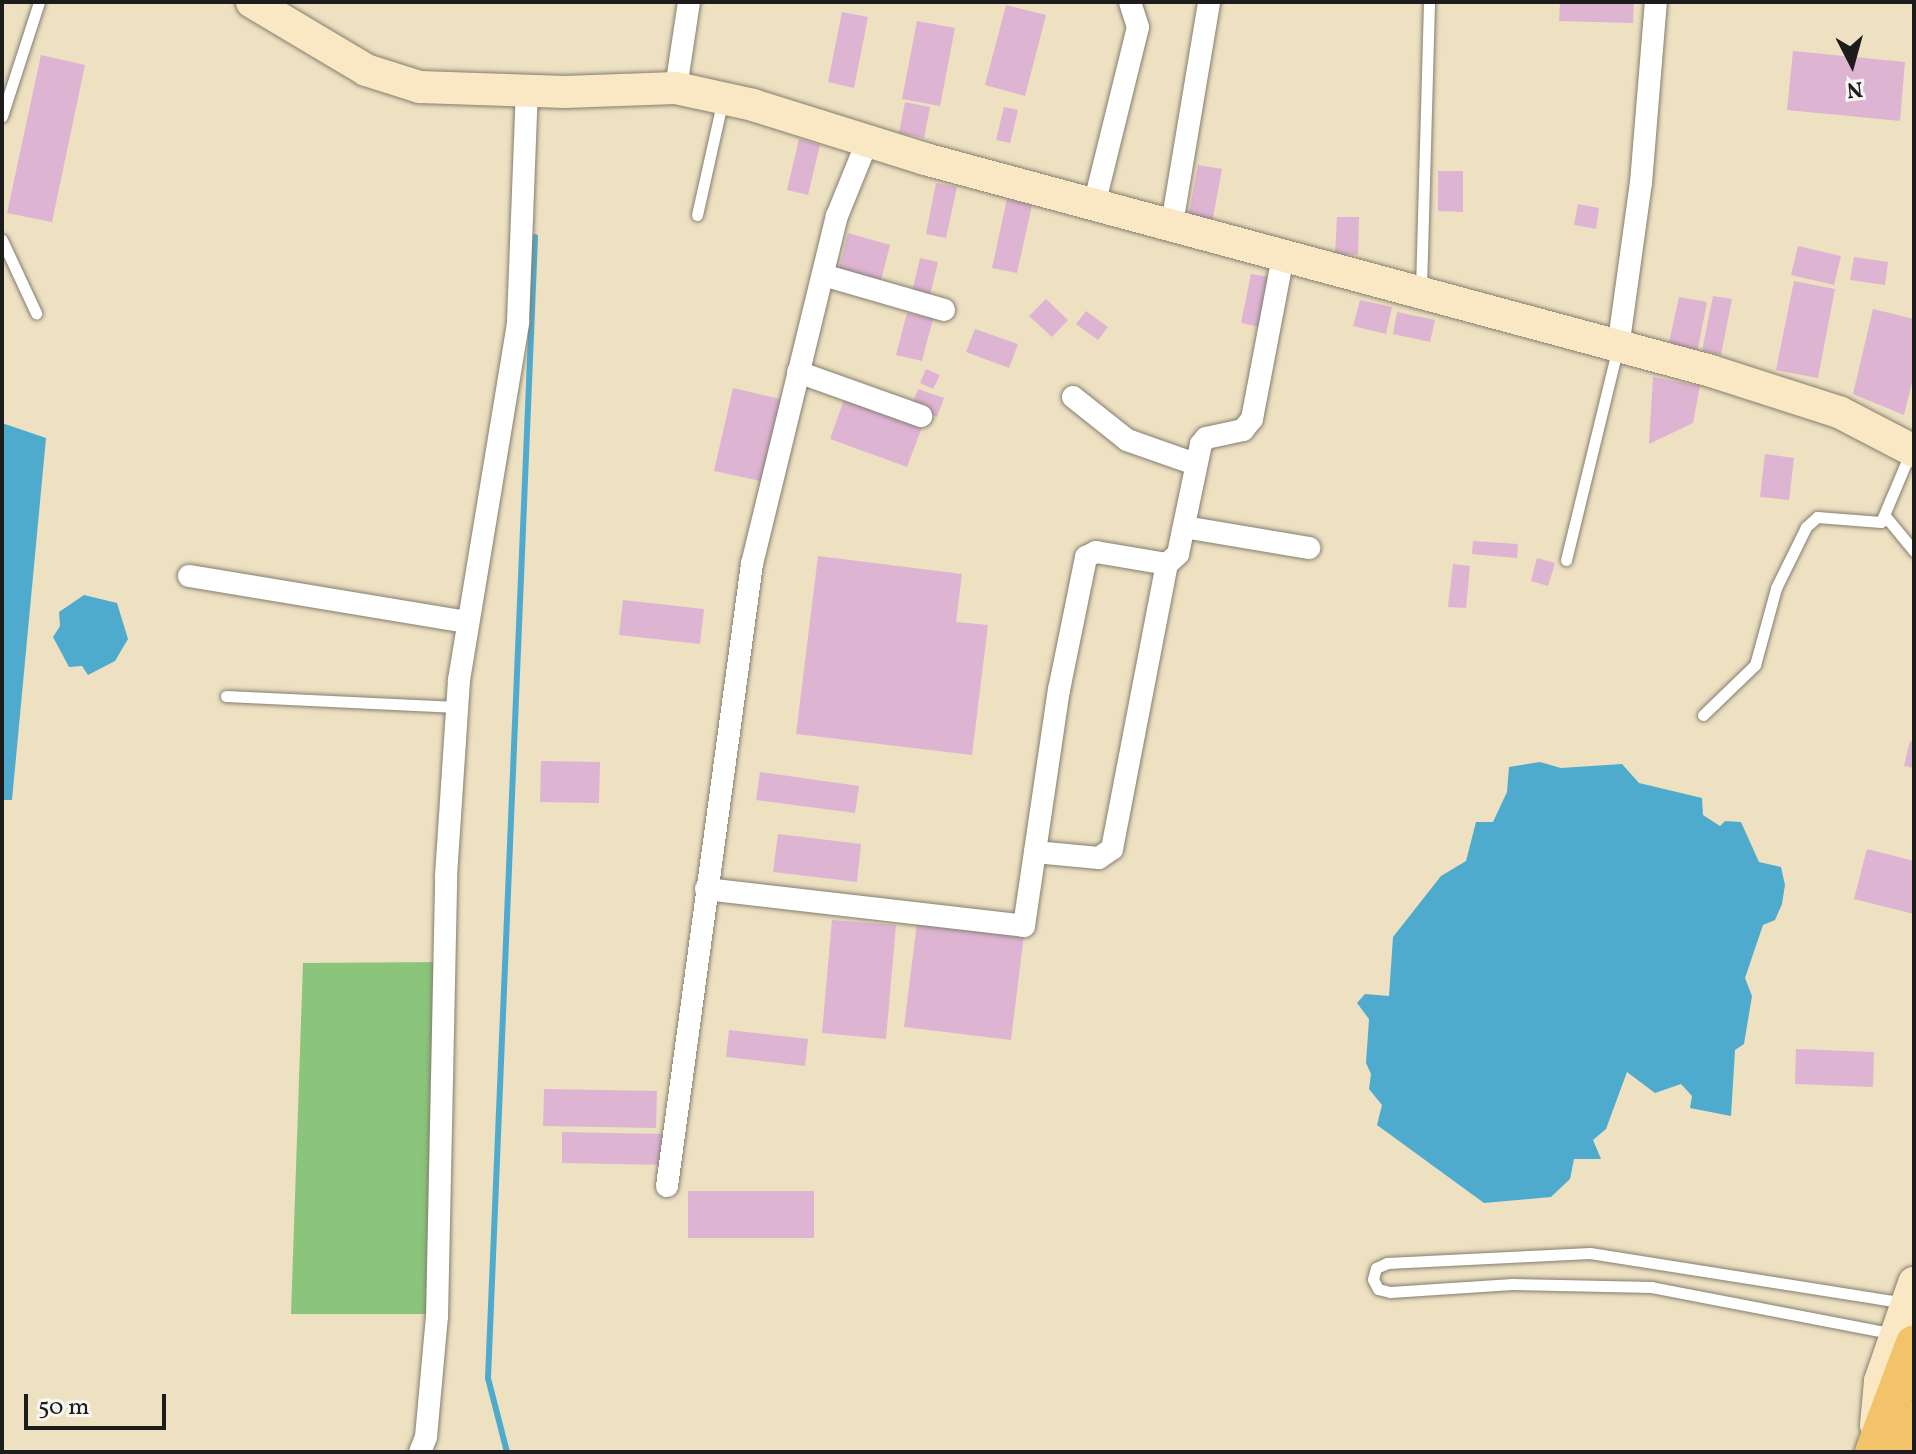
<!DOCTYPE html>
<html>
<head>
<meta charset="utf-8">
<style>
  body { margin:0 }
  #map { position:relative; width:1916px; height:1454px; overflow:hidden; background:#ede1c2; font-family:Vollkorn,serif }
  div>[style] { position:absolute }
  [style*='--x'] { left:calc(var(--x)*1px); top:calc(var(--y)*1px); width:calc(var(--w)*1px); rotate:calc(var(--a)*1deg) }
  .green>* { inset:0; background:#8ac57b }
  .water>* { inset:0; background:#4fabcd }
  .stream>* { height:6px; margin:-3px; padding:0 3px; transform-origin:3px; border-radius:3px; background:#4fabcd }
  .building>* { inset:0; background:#deb4d3 }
  .roads { filter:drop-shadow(0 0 2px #847e6f) drop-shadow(0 0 2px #847e6f) }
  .lane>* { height:11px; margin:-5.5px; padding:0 5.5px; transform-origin:5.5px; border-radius:5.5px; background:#fff }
  .street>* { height:22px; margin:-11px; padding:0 11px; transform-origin:11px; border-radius:11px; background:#fff }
  .secondary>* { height:32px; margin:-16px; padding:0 16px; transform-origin:16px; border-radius:16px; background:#fae7c3 }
  .primary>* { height:36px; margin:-18px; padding:0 18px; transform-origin:18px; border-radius:18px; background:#f2c36a }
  span { translate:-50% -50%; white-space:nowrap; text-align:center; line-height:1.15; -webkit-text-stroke:7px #f6f6f2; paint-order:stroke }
  .frame { position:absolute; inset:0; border:4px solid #1c1c1c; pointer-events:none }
  .north { position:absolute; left:1812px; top:24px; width:80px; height:80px; -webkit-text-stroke:6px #f6f6f2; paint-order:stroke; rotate:174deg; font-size:22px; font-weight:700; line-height:32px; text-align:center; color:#1c1c1c }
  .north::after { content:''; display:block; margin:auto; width:28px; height:36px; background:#1c1c1c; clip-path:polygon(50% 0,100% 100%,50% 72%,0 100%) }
  .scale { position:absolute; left:24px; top:1394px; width:142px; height:36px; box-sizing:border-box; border:4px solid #1c1c1c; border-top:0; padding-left:10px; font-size:24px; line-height:28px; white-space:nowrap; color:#1c1c1c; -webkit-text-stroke:6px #f6f6f2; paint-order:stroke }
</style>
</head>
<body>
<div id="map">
  <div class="green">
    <div style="clip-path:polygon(444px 962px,436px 1314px,291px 1314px,303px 963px)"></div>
  </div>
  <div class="water">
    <div style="clip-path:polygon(2px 423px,46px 438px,12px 800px,2px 800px)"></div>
    <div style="clip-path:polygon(84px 595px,117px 603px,128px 639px,115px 661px,88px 675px,82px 666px,69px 667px,53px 637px,60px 626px,59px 612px)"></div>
    <div style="clip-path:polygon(1540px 762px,1561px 768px,1622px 764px,1639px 783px,1702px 798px,1703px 815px,1720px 826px,1725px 821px,1741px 822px,1759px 862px,1781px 867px,1785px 885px,1782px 904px,1775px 920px,1763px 925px,1745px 978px,1752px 996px,1744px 1044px,1735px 1050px,1731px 1116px,1690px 1108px,1692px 1096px,1681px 1084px,1655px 1093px,1627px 1072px,1606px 1129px,1593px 1140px,1601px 1159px,1574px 1159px,1570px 1179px,1551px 1197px,1484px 1203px,1377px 1125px,1382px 1105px,1369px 1089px,1371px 1074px,1366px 1063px,1369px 1019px,1357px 1003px,1365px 994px,1389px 996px,1393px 937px,1441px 876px,1466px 861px,1476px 822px,1493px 822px,1507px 792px,1509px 767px)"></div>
  </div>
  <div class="stream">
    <div style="--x:507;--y:1452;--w:76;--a:-104.4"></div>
    <div style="--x:488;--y:1378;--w:1142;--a:-87.64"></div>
  </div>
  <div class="building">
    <div style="clip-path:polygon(1560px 2px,1634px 2px,1633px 23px,1559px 21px)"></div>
    <div style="clip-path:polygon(1006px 5px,1046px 15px,1025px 96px,985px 85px)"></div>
    <div style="clip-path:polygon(842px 12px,868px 17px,854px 88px,828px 82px)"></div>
    <div style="clip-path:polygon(917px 21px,955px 28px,940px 106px,902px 99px)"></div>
    <div style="clip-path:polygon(1793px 51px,1905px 62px,1900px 121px,1787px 110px)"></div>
    <div style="clip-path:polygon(41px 55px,85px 65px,52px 222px,7px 213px)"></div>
    <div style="clip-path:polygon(905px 102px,930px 107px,924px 138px,899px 133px)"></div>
    <div style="clip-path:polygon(1004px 107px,1018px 110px,1010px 143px,996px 140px)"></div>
    <div style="clip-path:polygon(799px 139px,820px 145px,808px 195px,787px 190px)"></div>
    <div style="clip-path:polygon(1198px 165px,1222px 169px,1212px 223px,1188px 219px)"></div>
    <div style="clip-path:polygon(1438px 171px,1463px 171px,1463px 212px,1438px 211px)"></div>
    <div style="clip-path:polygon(936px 183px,957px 187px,946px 238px,926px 234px)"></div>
    <div style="clip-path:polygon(1007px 199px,1032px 205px,1017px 273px,992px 268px)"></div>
    <div style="clip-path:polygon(1578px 204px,1599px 208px,1596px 229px,1574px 225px)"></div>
    <div style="clip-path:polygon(1337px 217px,1359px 217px,1358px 255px,1335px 254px)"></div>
    <div style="clip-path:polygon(848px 233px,890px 245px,880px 284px,838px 273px)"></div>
    <div style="clip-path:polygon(1798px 246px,1841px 256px,1834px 285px,1791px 275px)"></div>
    <div style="clip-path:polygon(1854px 257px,1888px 262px,1885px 285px,1850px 280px)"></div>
    <div style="clip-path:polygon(920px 258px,938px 262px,929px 300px,911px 296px)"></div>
    <div style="clip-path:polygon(1251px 274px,1275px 278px,1265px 328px,1241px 323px)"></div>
    <div style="clip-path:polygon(1794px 281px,1835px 289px,1818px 378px,1776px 370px)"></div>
    <div style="clip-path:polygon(1713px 296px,1732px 299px,1721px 355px,1702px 351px)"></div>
    <div style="clip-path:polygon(1679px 297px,1707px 302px,1697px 353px,1668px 347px)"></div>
    <div style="clip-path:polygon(1046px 299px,1068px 320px,1052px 337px,1029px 316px)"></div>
    <div style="clip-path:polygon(1360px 300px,1392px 307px,1386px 334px,1353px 326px)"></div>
    <div style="clip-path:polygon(1873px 309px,1914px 319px,1914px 374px,1904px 415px,1853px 394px)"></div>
    <div style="clip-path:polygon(1086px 311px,1108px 327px,1098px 340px,1076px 324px)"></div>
    <div style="clip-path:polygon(1397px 312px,1435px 320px,1430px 342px,1393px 334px)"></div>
    <div style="clip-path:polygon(907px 313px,933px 319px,922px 361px,896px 355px)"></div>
    <div style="clip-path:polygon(975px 329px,1018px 344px,1009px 368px,966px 352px)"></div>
    <div style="clip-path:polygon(926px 369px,940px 375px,933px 389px,920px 383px)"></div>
    <div style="clip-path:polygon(1653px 377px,1700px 386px,1693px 423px,1649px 444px)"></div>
    <div style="clip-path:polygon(733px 388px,784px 400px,765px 482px,714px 471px)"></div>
    <div style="clip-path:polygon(918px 389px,944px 398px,937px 417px,911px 407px)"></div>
    <div style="clip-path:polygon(846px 394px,924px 422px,907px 467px,830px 439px)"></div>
    <div style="clip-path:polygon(1765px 454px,1794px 458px,1789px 500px,1760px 497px)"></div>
    <div style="clip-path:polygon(1473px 541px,1518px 544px,1517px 558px,1472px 554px)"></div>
    <div style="clip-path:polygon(818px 556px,962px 574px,956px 622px,988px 625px,972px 755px,796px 734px)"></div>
    <div style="clip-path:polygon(1537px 558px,1555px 563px,1548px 586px,1531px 581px)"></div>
    <div style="clip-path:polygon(1453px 564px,1470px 566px,1466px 608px,1448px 607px)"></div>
    <div style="clip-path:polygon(623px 600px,704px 609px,700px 644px,619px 635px)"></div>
    <div style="clip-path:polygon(1910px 741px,1914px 742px,1914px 768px,1904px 766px)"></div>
    <div style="clip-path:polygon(541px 761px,600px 762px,599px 803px,540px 802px)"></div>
    <div style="clip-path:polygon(760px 772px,859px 786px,855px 813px,756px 800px)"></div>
    <div style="clip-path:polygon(778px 834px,861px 844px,857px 882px,773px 872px)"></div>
    <div style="clip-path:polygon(1867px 849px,1914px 861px,1914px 914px,1854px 899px)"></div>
    <div style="clip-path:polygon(832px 920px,896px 925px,886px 1039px,822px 1033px)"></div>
    <div style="clip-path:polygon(917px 923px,1024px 935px,1011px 1040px,904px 1027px)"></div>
    <div style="clip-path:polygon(729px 1030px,808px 1039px,805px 1066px,726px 1057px)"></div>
    <div style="clip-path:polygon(1796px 1049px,1874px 1052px,1873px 1087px,1795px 1084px)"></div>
    <div style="clip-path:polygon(544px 1089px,657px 1091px,656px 1128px,543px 1126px)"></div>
    <div style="clip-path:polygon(562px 1132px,667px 1134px,666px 1165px,562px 1163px)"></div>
    <div style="clip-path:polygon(688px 1191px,814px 1191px,814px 1238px,688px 1238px)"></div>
  </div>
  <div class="roads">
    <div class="lane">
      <div style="--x:2;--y:116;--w:120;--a:-72"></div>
      <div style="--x:697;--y:215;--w:119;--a:-77.4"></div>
      <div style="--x:2;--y:240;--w:81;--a:65"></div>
      <div style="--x:1421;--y:289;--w:287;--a:-88.4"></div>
      <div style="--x:1886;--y:517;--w:44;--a:50.5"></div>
      <div style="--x:1566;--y:560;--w:216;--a:-76.3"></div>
      <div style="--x:226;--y:696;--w:231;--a:2.7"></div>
      <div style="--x:1703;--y:715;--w:72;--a:-43.9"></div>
      <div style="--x:1755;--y:665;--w:80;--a:-74.7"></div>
      <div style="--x:1776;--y:588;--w:68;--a:-63.8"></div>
      <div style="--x:1806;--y:527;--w:15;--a:-42"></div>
      <div style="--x:1817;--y:517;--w:64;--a:4.5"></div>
      <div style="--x:1881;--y:522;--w:77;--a:-67.1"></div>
      <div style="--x:1895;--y:1334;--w:248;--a:-169.1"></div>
      <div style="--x:1652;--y:1287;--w:140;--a:-178.8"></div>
      <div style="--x:1512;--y:1284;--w:122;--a:176.2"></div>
      <div style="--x:1390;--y:1292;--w:12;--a:-166"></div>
      <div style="--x:1378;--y:1289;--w:11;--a:-117"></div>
      <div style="--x:1373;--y:1279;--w:11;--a:-75"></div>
      <div style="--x:1376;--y:1268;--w:12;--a:-24"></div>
      <div style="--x:1387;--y:1263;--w:203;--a:-2.8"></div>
      <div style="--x:1590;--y:1253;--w:318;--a:9"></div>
    </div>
    <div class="street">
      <div style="--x:676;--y:88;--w:87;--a:-81.4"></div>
      <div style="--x:1095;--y:201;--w:179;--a:-76.1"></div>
      <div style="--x:1138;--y:27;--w:26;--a:-108"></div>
      <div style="--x:1172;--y:224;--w:225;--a:-80.5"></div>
      <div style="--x:823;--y:275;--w:126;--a:16.1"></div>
      <div style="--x:1618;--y:348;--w:167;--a:-82.1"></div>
      <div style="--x:1641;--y:183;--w:182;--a:-85.3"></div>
      <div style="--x:798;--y:372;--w:131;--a:19.7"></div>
      <div style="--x:1073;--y:397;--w:69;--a:38.5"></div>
      <div style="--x:1127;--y:440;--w:72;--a:19.4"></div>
      <div style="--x:1184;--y:527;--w:127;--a:9.5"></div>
      <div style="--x:189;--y:576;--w:282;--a:9.4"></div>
      <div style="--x:1035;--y:852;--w:64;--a:5.4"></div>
      <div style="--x:1099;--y:858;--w:16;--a:-35"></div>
      <div style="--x:1112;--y:849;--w:290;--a:-79.1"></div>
      <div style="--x:706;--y:889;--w:320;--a:6.6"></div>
      <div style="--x:1024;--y:926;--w:239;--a:-81.6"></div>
      <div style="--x:1059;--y:690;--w:136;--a:-78.5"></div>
      <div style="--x:1086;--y:557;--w:11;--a:-27"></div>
      <div style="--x:1096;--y:552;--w:72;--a:9.6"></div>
      <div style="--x:1167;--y:564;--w:15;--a:-42"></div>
      <div style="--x:1178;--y:554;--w:112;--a:-78.2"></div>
      <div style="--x:1201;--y:444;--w:8;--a:-50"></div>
      <div style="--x:1206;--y:438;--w:38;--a:-12"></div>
      <div style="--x:1243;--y:430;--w:14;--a:-51"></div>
      <div style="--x:1252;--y:419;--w:165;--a:-79.2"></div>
      <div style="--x:667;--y:1186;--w:628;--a:-82.22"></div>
      <div style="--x:752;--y:564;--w:358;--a:-76.3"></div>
      <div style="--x:837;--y:216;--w:80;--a:-67.9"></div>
      <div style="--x:420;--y:1452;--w:16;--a:-68"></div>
      <div style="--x:426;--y:1437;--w:121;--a:-84.8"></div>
      <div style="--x:437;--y:1317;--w:441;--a:-88.8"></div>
      <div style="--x:446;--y:876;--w:196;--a:-86.2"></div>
      <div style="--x:459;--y:680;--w:363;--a:-80.6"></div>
      <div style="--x:518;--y:322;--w:232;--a:-87.8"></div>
    </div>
    <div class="secondary">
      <div style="--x:252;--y:2;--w:133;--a:30.8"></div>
      <div style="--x:366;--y:70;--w:57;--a:17.5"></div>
      <div style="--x:420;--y:87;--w:145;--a:2"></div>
      <div style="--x:565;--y:92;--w:111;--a:-2.1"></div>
      <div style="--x:676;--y:88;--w:79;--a:12.4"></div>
      <div style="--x:753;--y:105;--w:180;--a:17.4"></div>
      <div style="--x:925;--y:159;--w:814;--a:15.09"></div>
      <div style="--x:1711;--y:371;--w:134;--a:17.8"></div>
      <div style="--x:1839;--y:412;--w:85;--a:27.5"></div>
      <div style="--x:1876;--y:1425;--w:44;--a:-84.8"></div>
      <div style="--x:1880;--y:1381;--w:104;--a:-70.9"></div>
    </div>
    <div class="primary">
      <div style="--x:1873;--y:1452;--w:116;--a:-69.4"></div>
      <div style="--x:1901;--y:1452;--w:36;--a:-69"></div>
    </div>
  </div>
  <div class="frame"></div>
  <div class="north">N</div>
  <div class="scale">50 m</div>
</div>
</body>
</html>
